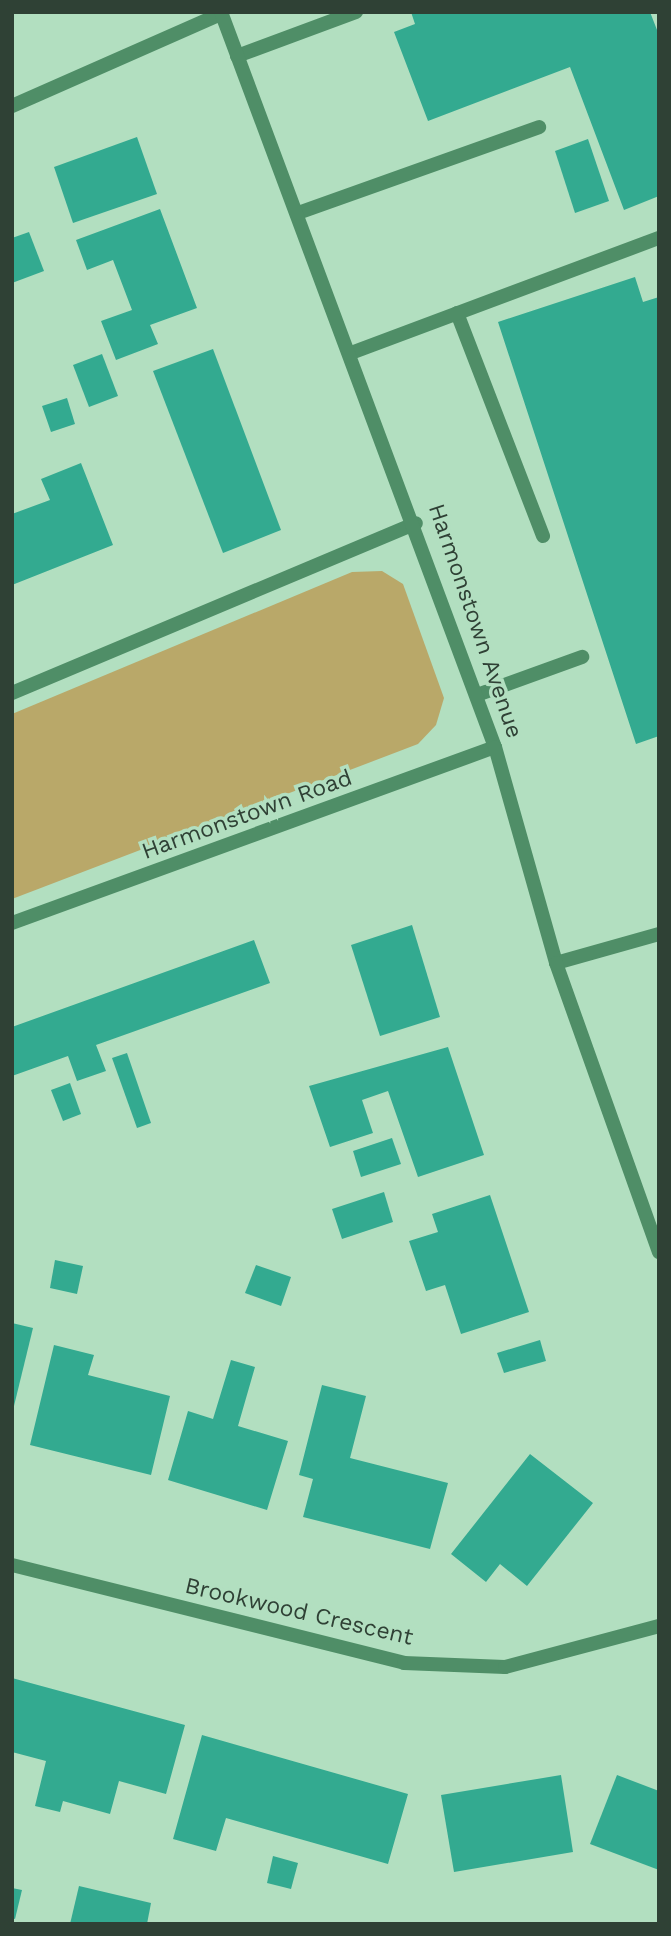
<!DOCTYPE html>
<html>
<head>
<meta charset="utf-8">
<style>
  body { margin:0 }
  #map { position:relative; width:671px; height:1936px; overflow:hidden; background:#b2dfc0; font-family:"Work Sans",sans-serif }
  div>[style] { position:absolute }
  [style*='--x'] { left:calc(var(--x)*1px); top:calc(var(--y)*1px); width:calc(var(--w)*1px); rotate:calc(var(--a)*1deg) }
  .green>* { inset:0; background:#b9a869 }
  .building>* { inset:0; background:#33aa90 }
  .service>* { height:14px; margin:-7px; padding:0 7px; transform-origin:7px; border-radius:7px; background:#4f8e67 }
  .minor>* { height:14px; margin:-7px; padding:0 7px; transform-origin:7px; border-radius:7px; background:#4f8e67 }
  .tertiary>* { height:14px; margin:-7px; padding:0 7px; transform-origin:7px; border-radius:7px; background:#4f8e67 }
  span { translate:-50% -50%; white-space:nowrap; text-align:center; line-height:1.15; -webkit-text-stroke:7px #b2dfc0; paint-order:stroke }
  .street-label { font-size:23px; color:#2f4135 }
  .frame { position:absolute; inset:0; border:14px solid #2f4135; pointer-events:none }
</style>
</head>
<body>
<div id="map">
  <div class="green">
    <div style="clip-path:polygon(382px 571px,403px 584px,444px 698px,436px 725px,418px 744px,12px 899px,12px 714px,352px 572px)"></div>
  </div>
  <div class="building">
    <div style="clip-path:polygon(411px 12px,650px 12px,659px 35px,659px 196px,624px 210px,570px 67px,428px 121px,394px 32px,415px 24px)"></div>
    <div style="clip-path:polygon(137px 137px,157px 194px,73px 223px,54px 167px)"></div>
    <div style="clip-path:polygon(588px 139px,609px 201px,575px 213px,555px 151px)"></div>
    <div style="clip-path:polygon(160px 209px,197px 308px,150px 325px,158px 344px,116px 360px,101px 321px,132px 310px,113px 260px,87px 270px,76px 240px)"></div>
    <div style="clip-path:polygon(29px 232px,44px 271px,12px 283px,12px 238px)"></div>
    <div style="clip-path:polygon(635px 277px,643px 302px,659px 297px,659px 736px,636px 744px,498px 322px)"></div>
    <div style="clip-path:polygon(213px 349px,281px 530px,223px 553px,153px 371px)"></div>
    <div style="clip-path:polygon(102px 354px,118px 396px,89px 407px,73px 365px)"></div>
    <div style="clip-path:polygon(67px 398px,75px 424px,51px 432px,42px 406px)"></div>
    <div style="clip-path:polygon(81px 463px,113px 545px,12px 585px,12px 514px,50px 500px,41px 479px)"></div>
    <div style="clip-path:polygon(412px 925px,440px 1017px,380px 1036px,351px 945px)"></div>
    <div style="clip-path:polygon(254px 940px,270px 983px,96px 1045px,106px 1071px,77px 1081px,68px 1056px,12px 1076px,12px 1027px)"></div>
    <div style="clip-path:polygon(448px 1047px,484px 1155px,418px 1177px,388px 1091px,362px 1100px,373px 1133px,330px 1147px,309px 1086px)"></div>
    <div style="clip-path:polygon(127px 1053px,151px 1123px,137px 1128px,112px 1058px)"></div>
    <div style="clip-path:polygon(70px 1083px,81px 1114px,63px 1121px,51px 1090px)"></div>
    <div style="clip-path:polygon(392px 1138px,401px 1164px,361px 1177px,353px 1151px)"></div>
    <div style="clip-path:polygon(384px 1192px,393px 1222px,342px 1239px,332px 1209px)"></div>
    <div style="clip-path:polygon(490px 1195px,529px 1312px,461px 1334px,445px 1285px,426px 1291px,409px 1241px,438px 1232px,432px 1214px)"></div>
    <div style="clip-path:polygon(55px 1260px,83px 1266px,77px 1294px,50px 1288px)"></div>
    <div style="clip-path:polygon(256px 1265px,291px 1277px,281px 1306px,245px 1293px)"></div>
    <div style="clip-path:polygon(12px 1323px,33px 1328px,13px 1410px,12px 1410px)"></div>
    <div style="clip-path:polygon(540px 1340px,546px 1361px,504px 1373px,497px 1353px)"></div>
    <div style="clip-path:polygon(54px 1345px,94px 1355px,88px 1375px,170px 1396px,151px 1475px,30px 1445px)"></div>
    <div style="clip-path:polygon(231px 1360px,255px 1367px,238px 1426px,288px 1441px,267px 1510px,168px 1480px,188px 1411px,213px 1419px)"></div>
    <div style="clip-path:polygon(322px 1385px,366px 1396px,350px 1458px,448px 1483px,430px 1549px,303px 1517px,313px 1479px,299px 1475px)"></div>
    <div style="clip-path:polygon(530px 1454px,593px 1503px,527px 1586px,500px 1564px,486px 1582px,451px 1554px)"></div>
    <div style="clip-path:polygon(12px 1678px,185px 1725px,166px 1794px,119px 1781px,110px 1814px,63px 1801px,60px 1812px,35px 1806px,46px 1761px,12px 1752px)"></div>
    <div style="clip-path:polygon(202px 1735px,408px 1794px,388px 1864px,226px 1818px,216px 1851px,173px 1839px)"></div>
    <div style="clip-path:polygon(561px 1775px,573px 1852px,454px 1872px,441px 1795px)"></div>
    <div style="clip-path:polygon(617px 1775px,659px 1791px,659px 1870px,590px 1844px)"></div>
    <div style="clip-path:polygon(273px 1856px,298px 1863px,291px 1889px,267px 1883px)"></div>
    <div style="clip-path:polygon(79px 1886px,151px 1903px,147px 1924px,70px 1924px)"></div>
    <div style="clip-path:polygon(12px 1888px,22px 1890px,15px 1919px,12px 1918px)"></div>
  </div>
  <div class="service">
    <div style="--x:237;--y:56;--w:127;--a:-20.3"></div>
    <div style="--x:298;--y:213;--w:256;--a:-19.6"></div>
    <div style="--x:457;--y:313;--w:239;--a:68.9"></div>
    <div style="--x:351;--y:353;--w:329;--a:-20.5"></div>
    <div style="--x:477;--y:695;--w:112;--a:-19.9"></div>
    <div style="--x:556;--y:963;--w:107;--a:-15.7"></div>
  </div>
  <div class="minor">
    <div style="--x:12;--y:106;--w:228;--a:-23.8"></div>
    <div style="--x:12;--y:693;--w:438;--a:-22.8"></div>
    <div style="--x:12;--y:923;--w:514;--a:-20.02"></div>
    <div style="--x:12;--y:1565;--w:404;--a:14"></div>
    <div style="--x:404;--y:1663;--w:101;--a:2.3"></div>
    <div style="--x:505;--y:1667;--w:159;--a:-14.9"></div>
  </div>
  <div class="tertiary">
    <div style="--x:221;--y:12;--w:784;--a:69.56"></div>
    <div style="--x:495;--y:747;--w:224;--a:74.2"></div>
    <div style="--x:556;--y:963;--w:307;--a:70.4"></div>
  </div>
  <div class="street-label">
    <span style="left:475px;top:621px;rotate:71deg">Harmonstown Avenue</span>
    <span style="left:247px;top:815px;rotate:-20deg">Harmonstown Road</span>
    <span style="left:299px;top:1612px;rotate:13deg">Brookwood Crescent</span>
  </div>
  <div class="frame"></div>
</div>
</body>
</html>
